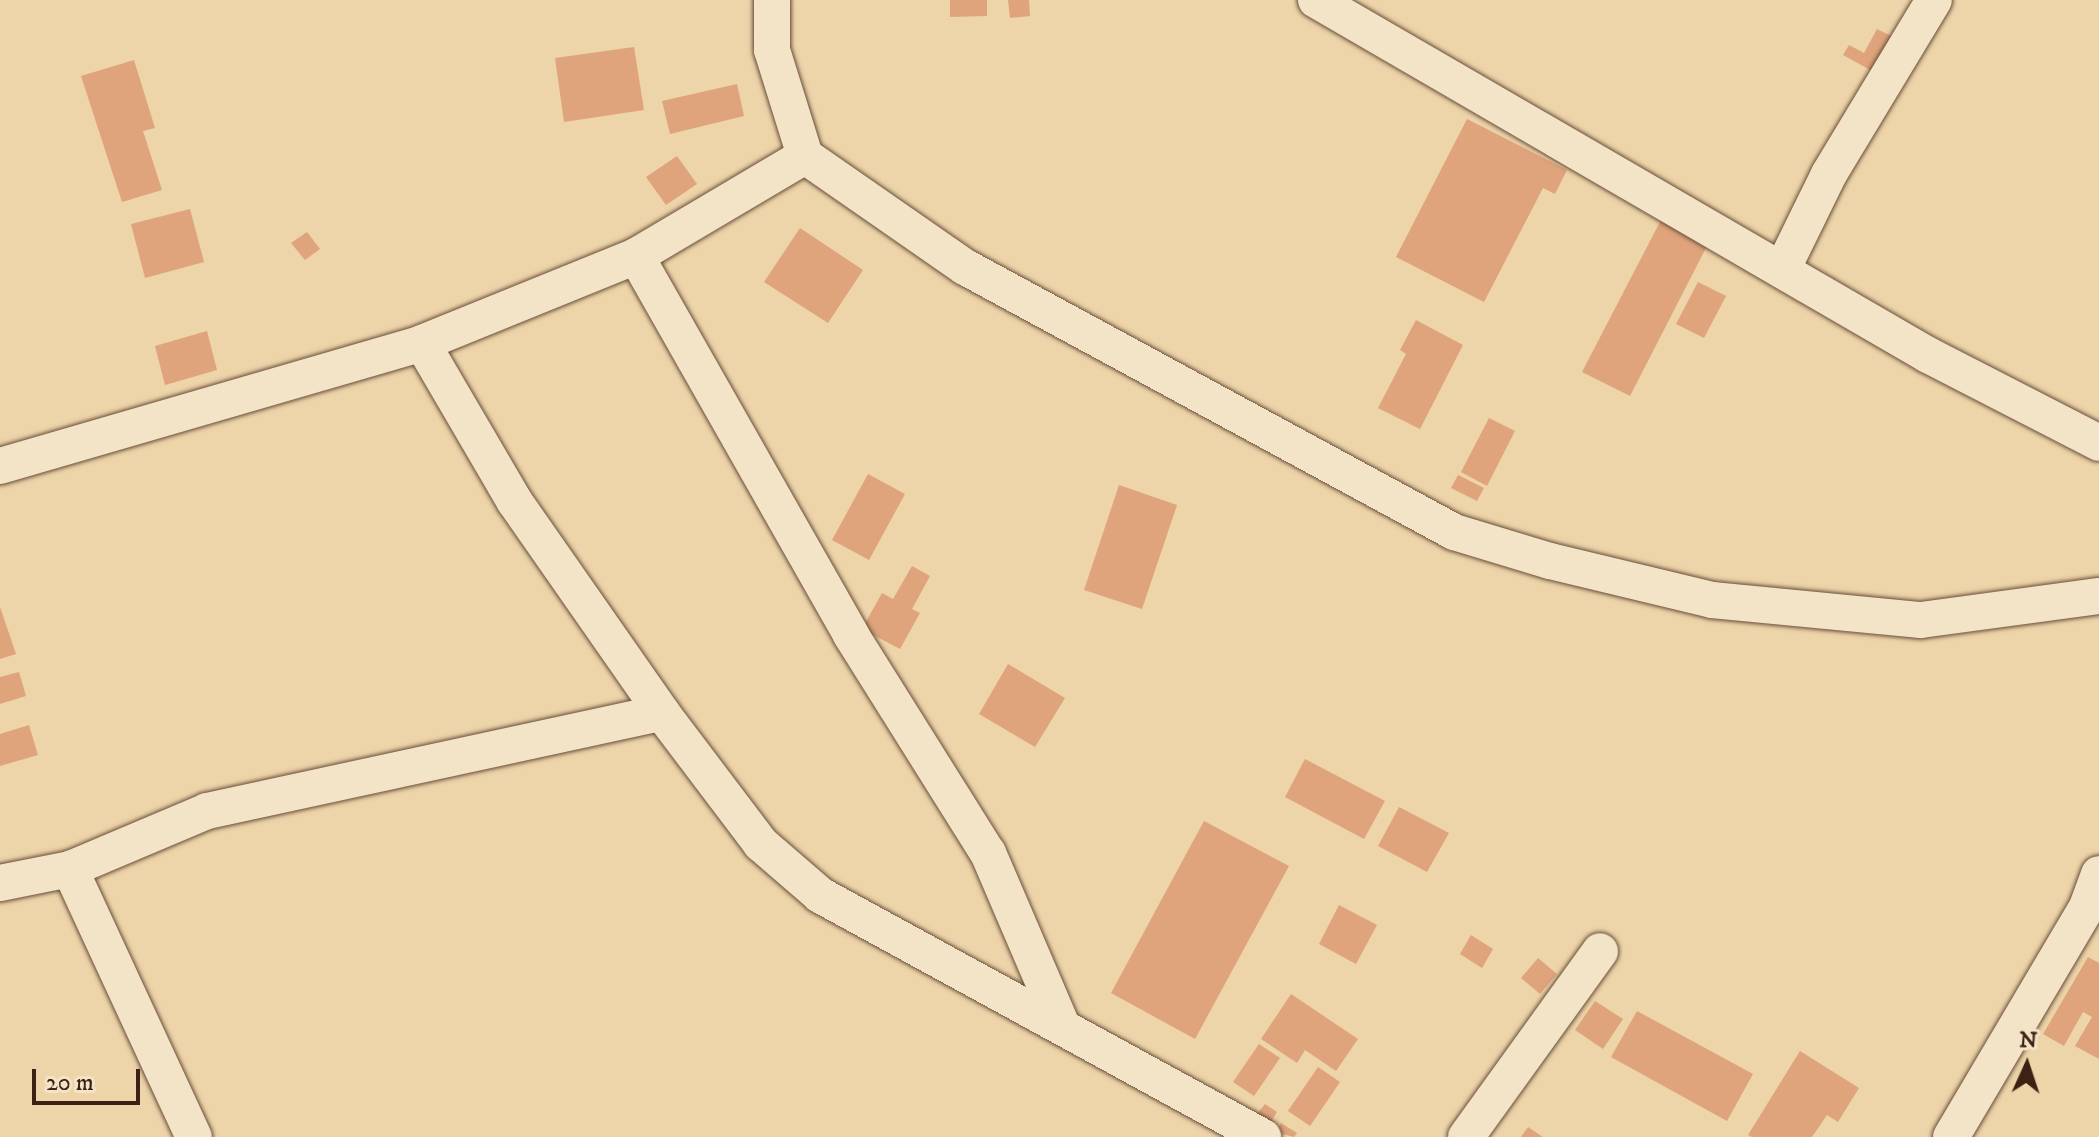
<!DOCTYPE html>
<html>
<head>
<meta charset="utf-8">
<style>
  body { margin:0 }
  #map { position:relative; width:2099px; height:1137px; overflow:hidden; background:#edd4a9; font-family:"IM FELL DW Pica",serif }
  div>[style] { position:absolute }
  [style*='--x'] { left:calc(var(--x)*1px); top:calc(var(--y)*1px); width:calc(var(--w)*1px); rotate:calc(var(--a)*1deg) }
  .building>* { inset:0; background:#dfa47b }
  .roads { filter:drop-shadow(0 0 2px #694e39) drop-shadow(0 0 2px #694e39) }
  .minor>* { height:36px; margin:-18px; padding:0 18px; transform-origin:18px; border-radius:18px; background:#f3e3c7 }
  span { translate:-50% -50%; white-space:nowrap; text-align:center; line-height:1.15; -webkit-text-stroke:7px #f3e3c7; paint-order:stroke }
  .north { position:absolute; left:1987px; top:1025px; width:80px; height:80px; -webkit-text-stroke:6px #f3e3c7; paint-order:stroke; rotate:3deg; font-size:22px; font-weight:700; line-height:32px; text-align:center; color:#3d2114 }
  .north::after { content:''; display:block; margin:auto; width:28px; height:36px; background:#3d2114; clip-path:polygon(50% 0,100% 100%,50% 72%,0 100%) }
  .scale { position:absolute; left:32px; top:1069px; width:108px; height:36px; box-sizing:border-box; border:4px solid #3d2114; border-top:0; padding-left:10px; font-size:24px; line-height:28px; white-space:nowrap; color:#3d2114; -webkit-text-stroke:6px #f3e3c7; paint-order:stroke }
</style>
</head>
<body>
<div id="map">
  <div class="building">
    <div style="clip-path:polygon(950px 0,987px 0,987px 16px,950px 17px)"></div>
    <div style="clip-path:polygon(1008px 0,1029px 0,1030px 16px,1010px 18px)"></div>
    <div style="clip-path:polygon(1877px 29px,1893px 37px,1874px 72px,1843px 55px,1849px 45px,1864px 53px)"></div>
    <div style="clip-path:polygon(634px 47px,644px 110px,564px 122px,555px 58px)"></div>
    <div style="clip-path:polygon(134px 60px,155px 128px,143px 131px,162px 190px,122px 202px,81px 76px)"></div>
    <div style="clip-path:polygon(737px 84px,744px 116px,670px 134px,662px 101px)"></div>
    <div style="clip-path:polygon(1467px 119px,1567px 170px,1555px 194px,1543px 188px,1484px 302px,1396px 257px)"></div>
    <div style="clip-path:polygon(677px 156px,697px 184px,666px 205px,646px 177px)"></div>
    <div style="clip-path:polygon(190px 209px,204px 262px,145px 278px,131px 224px)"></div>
    <div style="clip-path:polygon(1662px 218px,1709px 242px,1630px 396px,1582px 372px)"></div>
    <div style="clip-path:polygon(800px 228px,863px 270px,828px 323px,764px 282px)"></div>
    <div style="clip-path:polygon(307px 232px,320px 249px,305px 260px,291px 243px)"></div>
    <div style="clip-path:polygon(1698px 282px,1726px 296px,1704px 338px,1676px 324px)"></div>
    <div style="clip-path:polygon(1416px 320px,1463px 345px,1420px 429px,1378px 408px,1406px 354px,1400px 350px)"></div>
    <div style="clip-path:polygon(207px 331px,217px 370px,165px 385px,155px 346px)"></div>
    <div style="clip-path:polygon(1489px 418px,1515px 431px,1487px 486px,1461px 472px)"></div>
    <div style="clip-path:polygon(868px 474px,905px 494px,869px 560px,832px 540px)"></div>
    <div style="clip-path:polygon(1458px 475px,1484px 488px,1477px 501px,1451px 488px)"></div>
    <div style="clip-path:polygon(1119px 485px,1177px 505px,1142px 609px,1084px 590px)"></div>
    <div style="clip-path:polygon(912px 566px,930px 576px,912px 609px,920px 613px,900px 649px,862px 629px,882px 593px,893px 599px)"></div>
    <div style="clip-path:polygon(0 607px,16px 654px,0 659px)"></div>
    <div style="clip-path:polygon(1008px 664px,1065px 698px,1035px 747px,979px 714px)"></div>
    <div style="clip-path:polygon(19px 672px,26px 696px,0 704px,0 677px)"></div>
    <div style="clip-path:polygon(29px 725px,38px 755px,0 766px,0 734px)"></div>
    <div style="clip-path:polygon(1305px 759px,1385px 801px,1364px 839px,1285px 797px)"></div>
    <div style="clip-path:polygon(1399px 807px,1449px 833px,1427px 872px,1378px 846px)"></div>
    <div style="clip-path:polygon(1204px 821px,1289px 866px,1195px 1039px,1111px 993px)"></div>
    <div style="clip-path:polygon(1339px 905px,1377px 925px,1356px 964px,1319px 944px)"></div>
    <div style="clip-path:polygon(1471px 935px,1493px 949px,1482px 968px,1460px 954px)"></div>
    <div style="clip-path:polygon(2088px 957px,2099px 963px,2099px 1059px,2075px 1046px,2092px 1017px,2083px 1012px,2064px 1046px,2043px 1034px)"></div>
    <div style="clip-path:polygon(1538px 958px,1557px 974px,1540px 994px,1521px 978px)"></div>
    <div style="clip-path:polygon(1291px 994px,1358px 1039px,1336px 1071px,1305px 1050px,1297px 1063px,1261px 1039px)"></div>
    <div style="clip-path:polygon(1595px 1001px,1623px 1019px,1603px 1049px,1575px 1030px)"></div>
    <div style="clip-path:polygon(1637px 1011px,1753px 1074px,1727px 1121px,1611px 1057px)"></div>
    <div style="clip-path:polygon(1259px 1044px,1280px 1058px,1254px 1096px,1233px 1082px)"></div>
    <div style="clip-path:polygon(1800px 1051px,1859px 1088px,1838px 1122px,1827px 1115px,1812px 1137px,1752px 1137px,1748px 1135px)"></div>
    <div style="clip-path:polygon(1318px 1067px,1340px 1082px,1310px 1126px,1288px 1111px)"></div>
    <div style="clip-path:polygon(1265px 1104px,1277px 1112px,1270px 1123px,1257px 1114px)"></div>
    <div style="clip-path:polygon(1281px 1123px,1297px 1133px,1294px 1137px,1275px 1132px)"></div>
    <div style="clip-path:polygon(1528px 1127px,1543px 1137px,1521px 1137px)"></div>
  </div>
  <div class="roads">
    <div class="minor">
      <div style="--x:772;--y:0;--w:50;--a:90"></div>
      <div style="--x:772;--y:50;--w:111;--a:72.7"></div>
      <div style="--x:805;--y:156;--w:195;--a:34.8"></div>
      <div style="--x:965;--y:267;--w:556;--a:28.45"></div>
      <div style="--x:1454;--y:532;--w:100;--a:16.8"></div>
      <div style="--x:1550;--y:561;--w:167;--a:13.5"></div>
      <div style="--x:1712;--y:600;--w:210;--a:5.5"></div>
      <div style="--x:1921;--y:620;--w:180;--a:-7.7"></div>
      <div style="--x:1316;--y:0;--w:708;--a:30.12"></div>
      <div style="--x:1928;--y:355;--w:192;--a:27.2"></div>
      <div style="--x:636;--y:256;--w:436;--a:60.4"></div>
      <div style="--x:851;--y:635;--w:257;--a:57.9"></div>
      <div style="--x:988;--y:853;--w:185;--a:66.8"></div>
      <div style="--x:1782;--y:270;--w:107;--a:-63.9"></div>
      <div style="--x:1829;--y:174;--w:203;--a:-58.9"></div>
      <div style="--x:422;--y:343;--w:184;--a:59.7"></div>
      <div style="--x:515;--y:502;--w:257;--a:55.1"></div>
      <div style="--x:662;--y:713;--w:164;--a:52.9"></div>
      <div style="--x:761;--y:844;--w:78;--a:40.8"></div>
      <div style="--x:820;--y:895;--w:505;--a:28.65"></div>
      <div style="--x:0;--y:466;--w:440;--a:-16.2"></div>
      <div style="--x:422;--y:343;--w:231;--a:-22.1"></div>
      <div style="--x:636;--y:256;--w:196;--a:-30.6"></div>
      <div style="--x:70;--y:869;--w:295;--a:65.2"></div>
      <div style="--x:0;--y:883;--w:71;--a:-11.3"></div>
      <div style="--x:70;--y:869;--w:149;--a:-22.9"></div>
      <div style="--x:207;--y:811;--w:465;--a:-12.2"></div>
      <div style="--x:1466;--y:1137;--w:229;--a:-54.2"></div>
      <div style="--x:1951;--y:1137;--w:267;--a:-59.4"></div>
      <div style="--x:2087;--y:907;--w:35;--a:-70"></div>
    </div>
  </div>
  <div class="north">N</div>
  <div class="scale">20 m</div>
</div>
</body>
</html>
